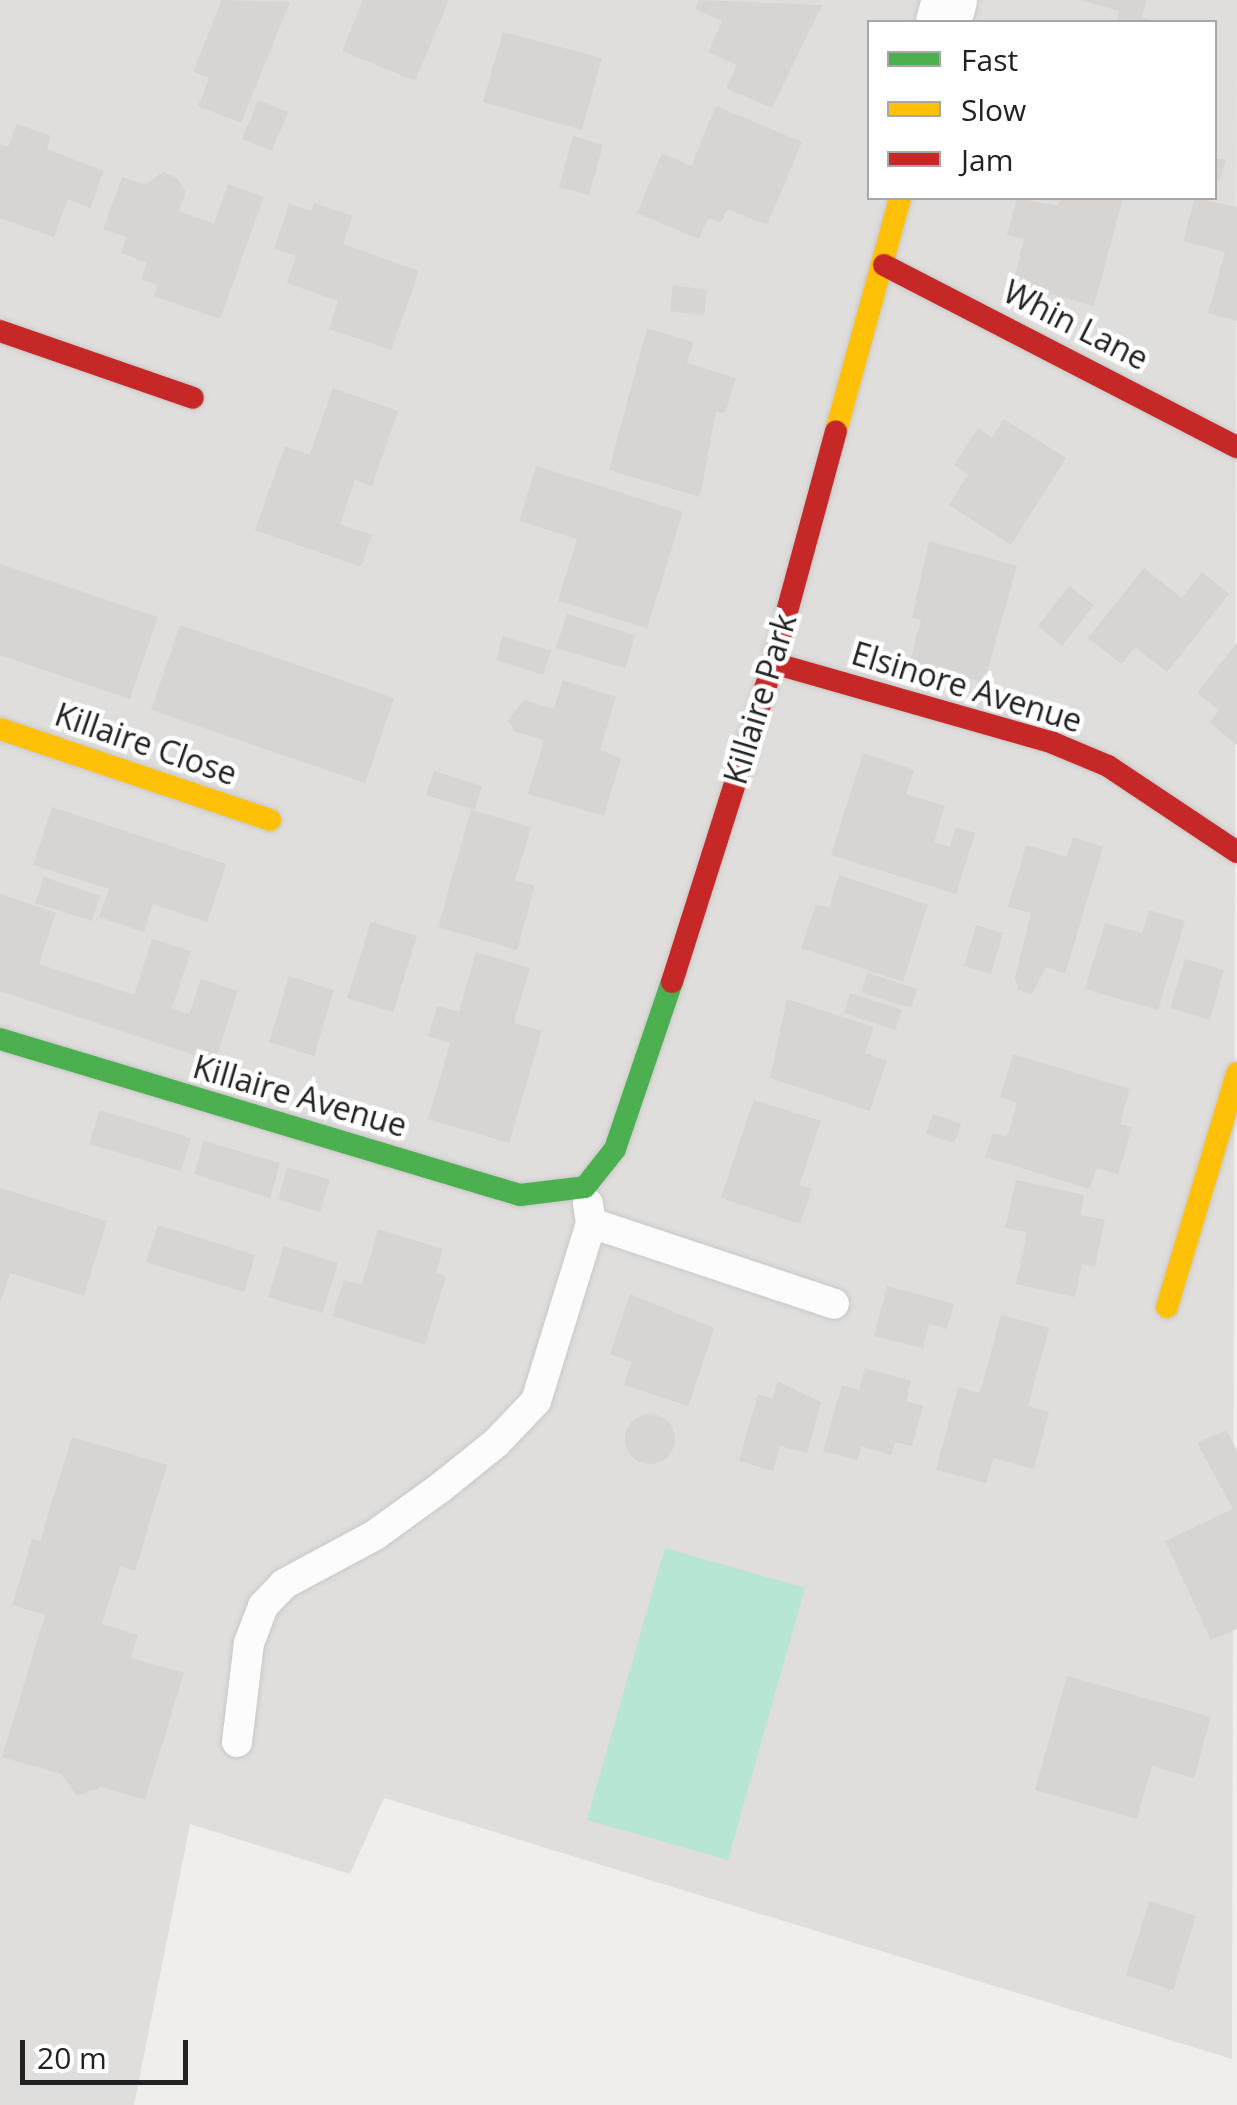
<!DOCTYPE html>
<html>
<head>
<meta charset="utf-8">
<style>
  body { margin:0 }
  #map { position:relative; width:1237px; height:2105px; overflow:hidden; background:#f0eeeb; font-family:"Open Sans",sans-serif }
  div>[style] { position:absolute }
  [style*='--x'] { left:calc(var(--x)*1px); top:calc(var(--y)*1px); width:calc(var(--w)*1px); rotate:calc(var(--a)*1deg) }
  .residential>* { inset:0; background:#dfdedc }
  .pitch>* { inset:0; background:#b7e6d2 }
  .building>* { inset:0; background:#d7d4d2 }
  .round { border-radius:50% }
  .roads { filter:drop-shadow(0 0 2px #c9c8c7) drop-shadow(0 0 2px #c9c8c7) }
  .lane>* { height:30px; margin:-15px; padding:0 15px; transform-origin:15px; border-radius:15px; background:#fdfcfc }
  .street>* { height:55px; margin:-27.5px; padding:0 27.5px; transform-origin:27.5px; border-radius:27.5px; background:#fdfcfc }
  .fast>* { height:22px; margin:-11px; padding:0 11px; transform-origin:11px; border-radius:11px; background:#4caf50 }
  .slow>* { height:22px; margin:-11px; padding:0 11px; transform-origin:11px; border-radius:11px; background:#ffc107 }
  .jam>* { height:22px; margin:-11px; padding:0 11px; transform-origin:11px; border-radius:11px; background:#c62828 }
  span { translate:-50% -50%; white-space:nowrap; text-align:center; line-height:1.15; -webkit-text-stroke:9px #fff; paint-order:stroke }
  .street-label { font-size:32px; color:#222 }
  .legend { position:absolute; left:867px; top:20px; width:350px; height:180px; box-sizing:border-box; background:#fff; border:2px solid #a7a7a7; margin:0; padding:12px 18px; list-style:none; font-size:30px; color:#222 }
  .legend li { display:flex; align-items:center; gap:20px; height:50px }
  .legend b { width:50px; border:2px solid #a7a7a7 }
  .scale { position:absolute; left:20px; top:2040px; width:168px; height:45px; box-sizing:border-box; border:5px solid #222; border-top:0; padding-left:12px; font-size:30px; line-height:35px; white-space:nowrap; color:#222; -webkit-text-stroke:8px #fff; paint-order:stroke }
</style>
</head>
<body>
<div id="map">
  <div class="residential">
    <div style="clip-path:polygon(evenodd,0 0,1237px 0,1232px 2059px,384px 1798px,350px 1874px,190px 1824px,134px 2105px,0 2105px,0 0,870px 22px,1214px 22px,1214px 198px,870px 198px,870px 22px)"></div>
  </div>
  <div class="pitch">
    <div style="clip-path:polygon(665px 1548px,805px 1588px,728px 1860px,587px 1820px)"></div>
  </div>
  <div class="building">
    <div style="clip-path:polygon(222px 0,290px 2px,241px 123px,198px 106px,209px 78px,193px 72px)"></div>
    <div style="clip-path:polygon(363px 0,449px 0,415px 81px,342px 51px)"></div>
    <div style="clip-path:polygon(699px 0,822px 5px,772px 108px,726px 88px,737px 65px,708px 52px,722px 21px,695px 9px)"></div>
    <div style="clip-path:polygon(1081px 0,1147px 0,1142px 17px,1157px 22px,1116px 22px,1119px 11px)"></div>
    <div style="clip-path:polygon(503px 32px,602px 58px,582px 130px,483px 102px)"></div>
    <div style="clip-path:polygon(258px 100px,288px 112px,272px 151px,242px 139px)"></div>
    <div style="clip-path:polygon(716px 106px,802px 142px,767px 225px,727px 209px,721px 223px,708px 218px,699px 239px,637px 213px,662px 153px,691px 166px)"></div>
    <div style="clip-path:polygon(17px 124px,51px 136px,47px 149px,104px 171px,90px 208px,68px 199px,54px 237px,0 218px,0 144px,8px 147px)"></div>
    <div style="clip-path:polygon(573px 136px,603px 145px,589px 195px,559px 187px)"></div>
    <div style="clip-path:polygon(1214px 158px,1226px 160px,1220px 181px,1214px 180px)"></div>
    <div style="clip-path:polygon(163px 172px,177px 178px,186px 192px,179px 211px,214px 224px,228px 184px,264px 197px,220px 319px,154px 296px,157px 285px,141px 279px,147px 263px,121px 253px,127px 237px,103px 229px,122px 177px,145px 185px)"></div>
    <div style="clip-path:polygon(1017px 198px,1058px 206px,1060px 198px,1123px 198px,1094px 306px,1013px 284px,1024px 239px,1007px 235px)"></div>
    <div style="clip-path:polygon(1195px 198px,1237px 207px,1237px 321px,1208px 313px,1225px 252px,1183px 241px)"></div>
    <div style="clip-path:polygon(314px 203px,353px 216px,343px 244px,419px 271px,391px 350px,329px 329px,338px 301px,287px 283px,296px 256px,274px 248px,289px 204px,312px 211px)"></div>
    <div style="clip-path:polygon(673px 285px,707px 290px,704px 315px,670px 311px)"></div>
    <div style="clip-path:polygon(647px 328px,693px 342px,687px 363px,736px 378px,725px 413px,716px 412px,700px 497px,609px 470px)"></div>
    <div style="clip-path:polygon(333px 388px,398px 411px,372px 486px,355px 480px,340px 524px,372px 535px,361px 567px,255px 530px,285px 446px,310px 455px)"></div>
    <div style="clip-path:polygon(1004px 419px,1066px 458px,1011px 545px,949px 505px,968px 474px,954px 465px,978px 428px,992px 438px)"></div>
    <div style="clip-path:polygon(536px 466px,683px 512px,647px 628px,558px 601px,577px 539px,519px 521px)"></div>
    <div style="clip-path:polygon(929px 541px,1017px 566px,984px 683px,910px 661px,921px 620px,912px 618px)"></div>
    <div style="clip-path:polygon(0 564px,158px 617px,130px 699px,0 655px)"></div>
    <div style="clip-path:polygon(1144px 568px,1182px 598px,1202px 572px,1229px 594px,1167px 672px,1135px 647px,1122px 664px,1088px 638px)"></div>
    <div style="clip-path:polygon(1069px 586px,1094px 605px,1062px 646px,1038px 626px)"></div>
    <div style="clip-path:polygon(567px 614px,635px 635px,625px 668px,556px 648px)"></div>
    <div style="clip-path:polygon(180px 625px,394px 698px,365px 783px,151px 710px)"></div>
    <div style="clip-path:polygon(503px 636px,551px 651px,543px 675px,496px 660px)"></div>
    <div style="clip-path:polygon(1237px 643px,1237px 745px,1210px 723px,1219px 710px,1197px 693px)"></div>
    <div style="clip-path:polygon(563px 680px,616px 697px,600px 750px,621px 758px,604px 816px,528px 794px,544px 740px,514px 731px,508px 720px,524px 700px,554px 709px)"></div>
    <div style="clip-path:polygon(863px 753px,914px 770px,906px 794px,945px 806px,934px 842px,950px 847px,955px 827px,975px 833px,956px 894px,831px 855px)"></div>
    <div style="clip-path:polygon(434px 771px,482px 786px,475px 810px,426px 795px)"></div>
    <div style="clip-path:polygon(52px 807px,226px 864px,207px 922px,153px 904px,144px 932px,99px 917px,109px 889px,33px 865px)"></div>
    <div style="clip-path:polygon(471px 810px,531px 827px,515px 880px,535px 886px,517px 950px,438px 927px)"></div>
    <div style="clip-path:polygon(1073px 837px,1103px 847px,1065px 974px,1046px 967px,1032px 994px,1018px 990px,1015px 977px,1031px 913px,1008px 907px,1026px 845px,1067px 857px)"></div>
    <div style="clip-path:polygon(839px 875px,928px 905px,903px 982px,801px 948px,816px 904px,829px 908px)"></div>
    <div style="clip-path:polygon(44px 877px,100px 896px,92px 921px,35px 903px)"></div>
    <div style="clip-path:polygon(0 894px,56px 913px,39px 964px,134px 995px,152px 939px,191px 951px,172px 1008px,189px 1014px,201px 979px,238px 991px,215px 1062px,0 991px)"></div>
    <div style="clip-path:polygon(1149px 910px,1185px 921px,1158px 1010px,1085px 989px,1105px 923px,1142px 933px)"></div>
    <div style="clip-path:polygon(371px 922px,417px 936px,393px 1012px,347px 998px)"></div>
    <div style="clip-path:polygon(976px 925px,1003px 933px,991px 974px,964px 966px)"></div>
    <div style="clip-path:polygon(476px 952px,530px 968px,514px 1023px,542px 1031px,509px 1143px,428px 1119px,450px 1043px,428px 1036px,437px 1006px,459px 1012px)"></div>
    <div style="clip-path:polygon(1185px 959px,1224px 970px,1210px 1020px,1170px 1008px)"></div>
    <div style="clip-path:polygon(868px 973px,917px 989px,911px 1008px,861px 992px)"></div>
    <div style="clip-path:polygon(289px 976px,334px 990px,314px 1056px,269px 1042px)"></div>
    <div style="clip-path:polygon(850px 993px,902px 1010px,895px 1030px,844px 1013px)"></div>
    <div style="clip-path:polygon(787px 999px,874px 1027px,865px 1053px,887px 1061px,870px 1111px,770px 1078px)"></div>
    <div style="clip-path:polygon(1013px 1054px,1130px 1089px,1120px 1124px,1132px 1127px,1118px 1174px,1097px 1168px,1090px 1189px,985px 1157px,993px 1133px,1007px 1137px,1017px 1103px,1000px 1097px)"></div>
    <div style="clip-path:polygon(754px 1100px,821px 1121px,799px 1185px,812px 1189px,800px 1224px,721px 1198px)"></div>
    <div style="clip-path:polygon(100px 1110px,191px 1138px,181px 1171px,89px 1144px)"></div>
    <div style="clip-path:polygon(933px 1114px,961px 1124px,954px 1143px,926px 1134px)"></div>
    <div style="clip-path:polygon(204px 1141px,280px 1163px,270px 1198px,194px 1174px)"></div>
    <div style="clip-path:polygon(287px 1167px,330px 1180px,320px 1212px,278px 1199px)"></div>
    <div style="clip-path:polygon(1016px 1180px,1084px 1195px,1080px 1215px,1105px 1220px,1095px 1267px,1082px 1264px,1075px 1297px,1016px 1284px,1027px 1232px,1005px 1228px)"></div>
    <div style="clip-path:polygon(0 1188px,107px 1221px,84px 1296px,10px 1273px,0 1303px)"></div>
    <div style="clip-path:polygon(158px 1225px,255px 1255px,244px 1292px,146px 1262px)"></div>
    <div style="clip-path:polygon(378px 1229px,443px 1249px,436px 1273px,446px 1276px,425px 1345px,332px 1316px,344px 1280px,362px 1285px)"></div>
    <div style="clip-path:polygon(284px 1246px,338px 1263px,322px 1313px,268px 1297px)"></div>
    <div style="clip-path:polygon(887px 1286px,954px 1304px,947px 1329px,929px 1324px,923px 1348px,874px 1336px)"></div>
    <div style="clip-path:polygon(630px 1294px,714px 1328px,688px 1406px,624px 1385px,632px 1362px,610px 1354px)"></div>
    <div style="clip-path:polygon(1001px 1315px,1049px 1328px,1028px 1406px,1049px 1412px,1034px 1469px,993px 1458px,986px 1483px,936px 1470px,958px 1387px,980px 1393px)"></div>
    <div style="clip-path:polygon(865px 1368px,911px 1381px,906px 1401px,923px 1406px,912px 1446px,895px 1442px,891px 1455px,861px 1446px,857px 1460px,823px 1451px,842px 1385px,859px 1390px)"></div>
    <div style="clip-path:polygon(777px 1381px,821px 1402px,807px 1453px,780px 1446px,773px 1471px,739px 1461px,758px 1394px,773px 1399px)"></div>
    <div class="round" style="left:625px;top:1414px;width:50px;height:50px"></div>
    <div style="clip-path:polygon(1226px 1430px,1237px 1451px,1237px 1629px,1211px 1640px,1165px 1541px,1233px 1509px,1197px 1443px)"></div>
    <div style="clip-path:polygon(72px 1437px,167px 1465px,135px 1571px,120px 1566px,102px 1624px,138px 1635px,131px 1658px,184px 1673px,145px 1800px,101px 1787px,77px 1796px,61px 1774px,2px 1757px,45px 1615px,12px 1605px,32px 1539px,40px 1541px)"></div>
    <div style="clip-path:polygon(1067px 1676px,1211px 1717px,1194px 1778px,1152px 1766px,1137px 1819px,1035px 1790px)"></div>
    <div style="clip-path:polygon(1149px 1901px,1196px 1916px,1173px 1990px,1126px 1975px)"></div>
  </div>
  <div class="roads">
    <div class="lane">
      <div style="--x:588;--y:1204;--w:19;--a:81"></div>
      <div style="--x:591;--y:1223;--w:256;--a:18.4"></div>
      <div style="--x:237;--y:1742;--w:100;--a:-83.1"></div>
      <div style="--x:249;--y:1643;--w:40;--a:-69"></div>
      <div style="--x:263;--y:1606;--w:30;--a:-46"></div>
      <div style="--x:284;--y:1584;--w:103;--a:-28.3"></div>
      <div style="--x:375;--y:1535;--w:80;--a:-35.9"></div>
      <div style="--x:440;--y:1488;--w:72;--a:-38.8"></div>
      <div style="--x:496;--y:1443;--w:58;--a:-46.4"></div>
      <div style="--x:536;--y:1401;--w:186;--a:-72.8"></div>
    </div>
    <div class="street">
      <div style="--x:943;--y:22;--w:23;--a:-75"></div>
    </div>
    <div class="fast">
      <div style="--x:0;--y:1039;--w:543;--a:16.7"></div>
      <div style="--x:520;--y:1195;--w:65;--a:-7"></div>
      <div style="--x:585;--y:1187;--w:48;--a:-51.7"></div>
      <div style="--x:615;--y:1149;--w:176;--a:-71.2"></div>
    </div>
    <div class="slow">
      <div style="--x:836;--y:431;--w:242;--a:-74.6"></div>
      <div style="--x:0;--y:729;--w:285;--a:18.6"></div>
      <div style="--x:1167;--y:1307;--w:244;--a:-73.3"></div>
    </div>
    <div class="jam">
      <div style="--x:884;--y:265;--w:397;--a:27.3"></div>
      <div style="--x:0;--y:331;--w:204;--a:19.1"></div>
      <div style="--x:773;--y:663;--w:291;--a:15.9"></div>
      <div style="--x:1053;--y:743;--w:60;--a:22.7"></div>
      <div style="--x:1108;--y:766;--w:155;--a:33.7"></div>
      <div style="--x:672;--y:982;--w:335;--a:-72.4"></div>
      <div style="--x:773;--y:663;--w:240;--a:-74.8"></div>
    </div>
  </div>
  <div class="street-label">
    <span style="left:1076px;top:325px;rotate:27deg">Whin Lane</span>
    <span style="left:967px;top:687px;rotate:17deg">Elsinore Avenue</span>
    <span style="left:760px;top:699px;rotate:-73deg">Killaire Park</span>
    <span style="left:146px;top:744px;rotate:19deg">Killaire Close</span>
    <span style="left:300px;top:1096px;rotate:16deg">Killaire Avenue</span>
  </div>
  <ul class="legend">
  <li><b style="height:12px;background:#4caf50"></b>Fast</li>
  <li><b style="height:12px;background:#ffc107"></b>Slow</li>
  <li><b style="height:12px;background:#c62828"></b>Jam</li>
  </ul>
  <div class="scale">20 m</div>
</div>
</body>
</html>
